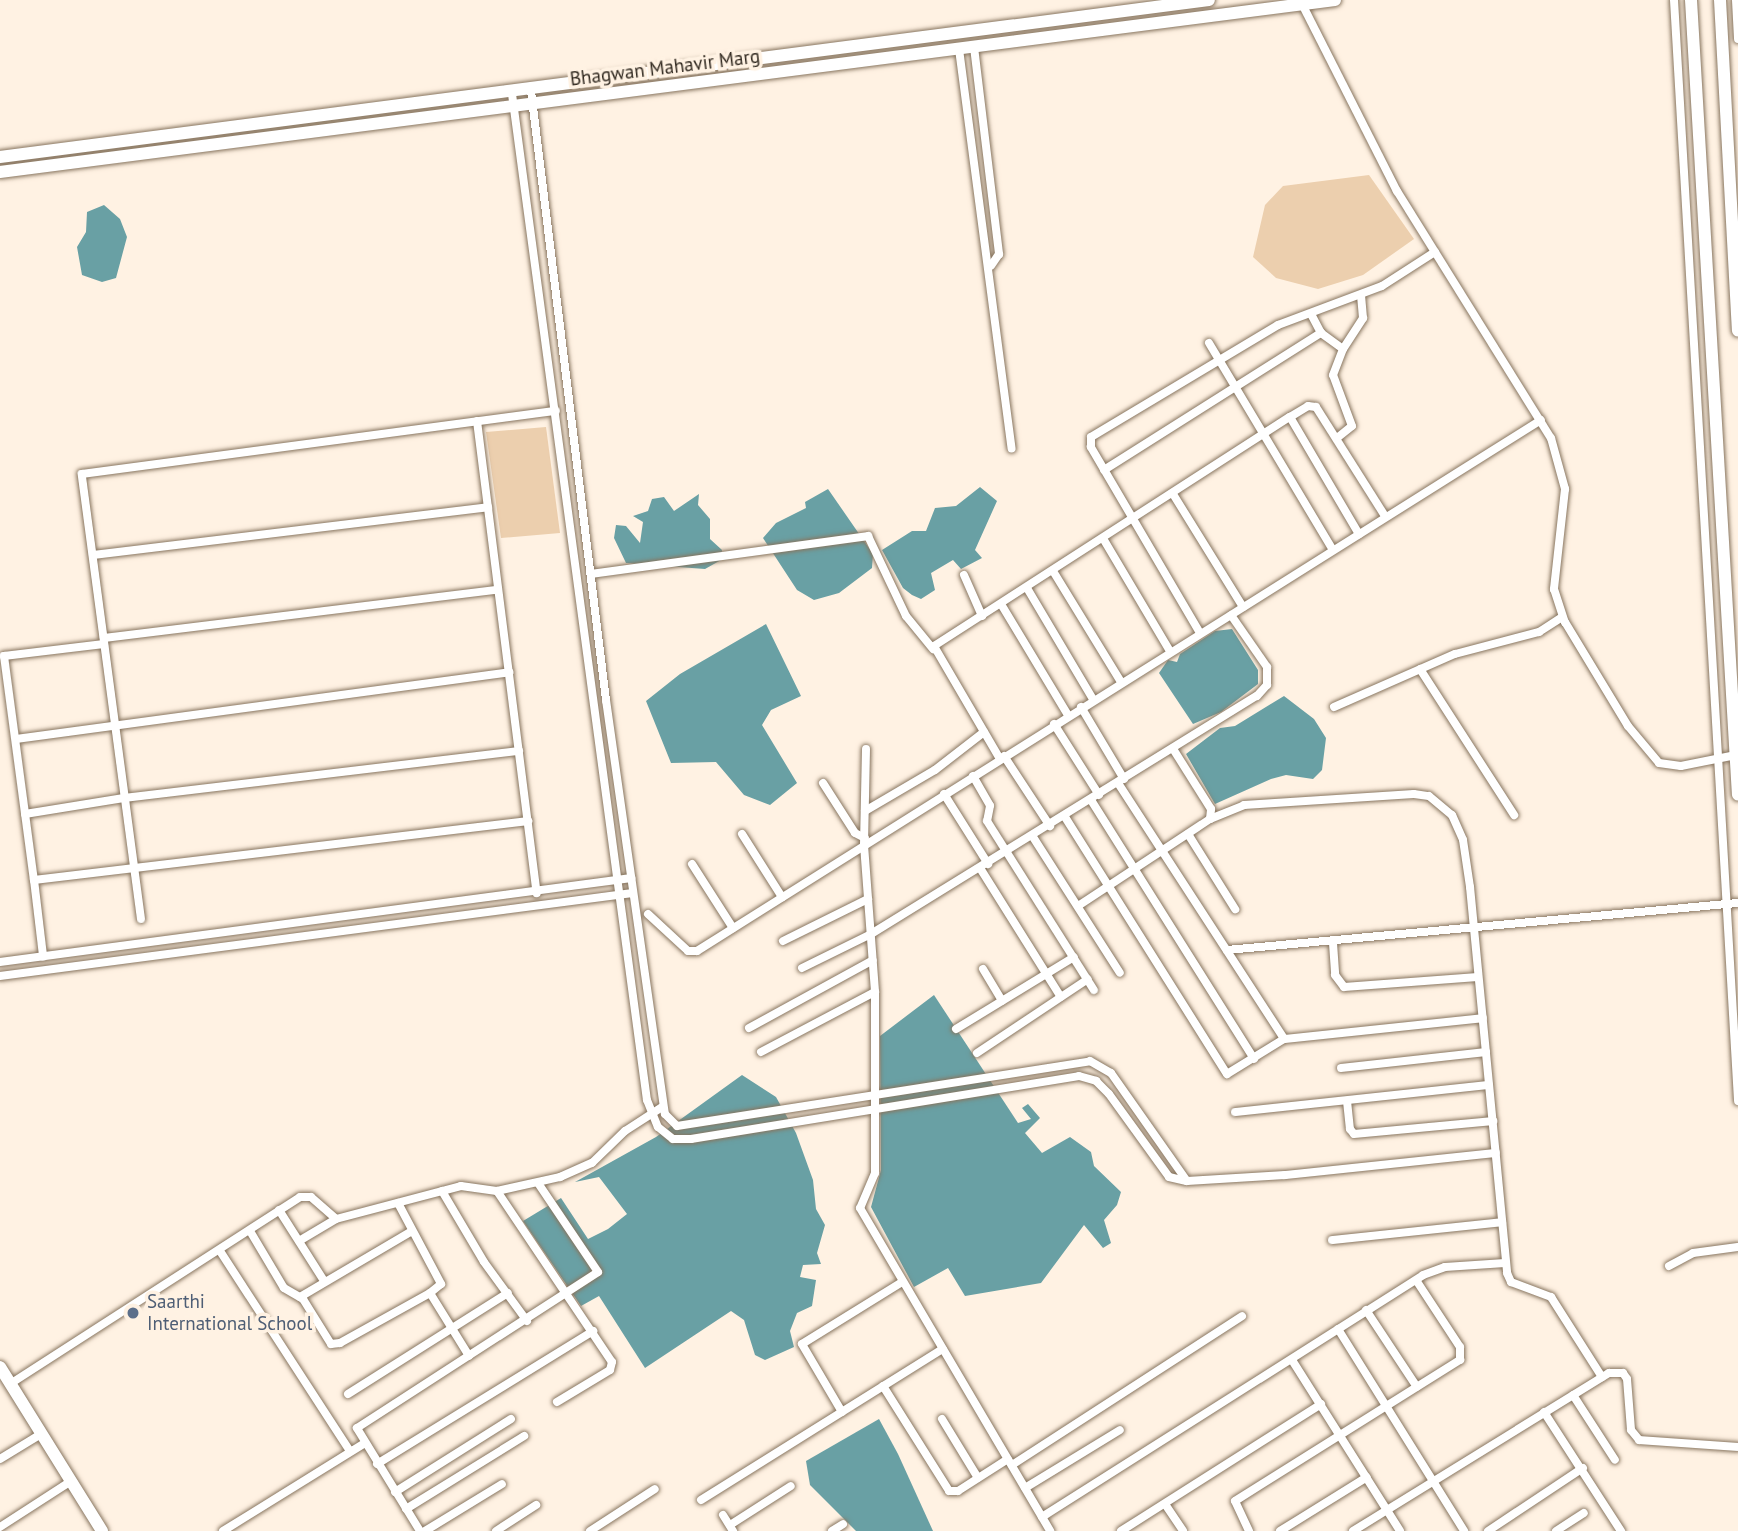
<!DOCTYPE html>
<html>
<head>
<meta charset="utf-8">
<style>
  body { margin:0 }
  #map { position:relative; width:1738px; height:1531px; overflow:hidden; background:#fff2e3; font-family:"PT Sans",sans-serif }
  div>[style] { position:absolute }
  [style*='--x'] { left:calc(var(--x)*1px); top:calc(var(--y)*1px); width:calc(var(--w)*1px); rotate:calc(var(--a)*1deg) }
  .green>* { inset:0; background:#eccfae }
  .water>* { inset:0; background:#69a0a4 }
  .roads { filter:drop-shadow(0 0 2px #88755f) drop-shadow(0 0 2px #88755f) }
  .street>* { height:8px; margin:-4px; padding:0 4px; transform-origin:4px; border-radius:4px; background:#fff }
  .secondary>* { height:12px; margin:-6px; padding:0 6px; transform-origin:6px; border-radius:6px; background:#fff }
  .dots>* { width:19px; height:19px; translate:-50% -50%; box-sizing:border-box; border:4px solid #fff2e3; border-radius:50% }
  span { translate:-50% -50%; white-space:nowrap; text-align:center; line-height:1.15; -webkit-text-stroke:7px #fff2e3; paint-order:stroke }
  .street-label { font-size:19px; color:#30281f }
  .service-label { font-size:19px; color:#4e5e75 }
  .left { translate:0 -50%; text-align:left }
</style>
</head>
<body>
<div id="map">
  <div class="green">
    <div style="clip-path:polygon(1369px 175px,1414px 239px,1363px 275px,1318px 289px,1276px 278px,1253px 257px,1265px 205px,1283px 186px)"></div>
    <div style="clip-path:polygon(546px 427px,560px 533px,501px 538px,486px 432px)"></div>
  </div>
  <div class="water">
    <div style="clip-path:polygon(104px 205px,120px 219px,127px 237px,116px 278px,102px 282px,82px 275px,77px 247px,86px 232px,87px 212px)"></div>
    <div style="clip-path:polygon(980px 487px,997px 501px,975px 550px,982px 558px,961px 569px,953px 560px,931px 573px,935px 590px,921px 599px,912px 595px,903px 588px,882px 550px,912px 531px,926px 531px,935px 508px,956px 506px)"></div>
    <div style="clip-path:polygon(828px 489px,873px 554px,872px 568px,839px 593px,814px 600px,797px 590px,763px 538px,776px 523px,806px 508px,805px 502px)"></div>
    <div style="clip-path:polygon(699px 494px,698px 505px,710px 519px,710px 539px,722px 550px,721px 560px,705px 569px,626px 563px,614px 538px,616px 525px,626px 526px,640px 543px,643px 522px,633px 516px,648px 511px,652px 499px,664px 497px,674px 511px)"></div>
    <div style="clip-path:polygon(766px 624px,801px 696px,771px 710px,762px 725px,797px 783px,770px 805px,744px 795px,716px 762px,671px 763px,646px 701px,680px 674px)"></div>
    <div style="clip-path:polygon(1232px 629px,1258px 670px,1258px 684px,1221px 712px,1193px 724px,1159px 673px,1168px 660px,1177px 662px,1180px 654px,1215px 631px)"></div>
    <div style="clip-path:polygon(1284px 696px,1314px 719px,1326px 738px,1322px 770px,1313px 779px,1286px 775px,1271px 779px,1215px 804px,1186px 754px,1220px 728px,1235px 726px)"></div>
    <div style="clip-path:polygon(934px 995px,1018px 1123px,1031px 1119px,1022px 1108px,1028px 1104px,1040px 1118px,1025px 1133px,1042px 1153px,1070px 1137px,1091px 1152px,1094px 1166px,1121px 1192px,1117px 1205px,1104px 1220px,1111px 1243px,1103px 1248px,1084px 1225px,1041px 1283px,965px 1296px,948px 1268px,914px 1287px,871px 1207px,881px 1170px,880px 1036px)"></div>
    <div style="clip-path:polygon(742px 1075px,776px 1097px,796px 1133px,813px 1180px,816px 1209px,825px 1225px,817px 1253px,821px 1264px,803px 1265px,800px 1277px,816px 1280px,812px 1306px,797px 1313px,790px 1331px,794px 1347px,765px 1360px,755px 1355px,744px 1320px,731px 1311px,645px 1368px,599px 1296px,581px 1306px,523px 1221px,561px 1198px,588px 1239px,608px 1229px,627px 1214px,599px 1177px,575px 1182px,656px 1137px)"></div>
    <div style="clip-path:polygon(879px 1419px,898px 1454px,933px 1531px,856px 1531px,810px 1485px,806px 1461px)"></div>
  </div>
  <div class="roads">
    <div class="street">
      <div style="--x:1674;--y:0;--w:1103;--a:86.67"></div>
      <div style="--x:1736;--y:0;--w:39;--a:87"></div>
      <div style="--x:1302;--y:4;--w:210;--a:63.1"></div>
      <div style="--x:1397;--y:191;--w:291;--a:58.1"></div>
      <div style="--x:1551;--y:438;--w:53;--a:74.6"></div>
      <div style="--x:1565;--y:489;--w:101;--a:96.3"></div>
      <div style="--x:1554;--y:589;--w:35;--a:72"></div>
      <div style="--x:1565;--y:622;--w:122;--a:58.8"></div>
      <div style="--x:1628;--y:726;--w:48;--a:50"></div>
      <div style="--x:1659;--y:763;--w:22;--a:8"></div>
      <div style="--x:1681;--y:766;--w:56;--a:-11.3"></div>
      <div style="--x:974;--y:47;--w:209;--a:83.1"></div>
      <div style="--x:999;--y:254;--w:14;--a:124"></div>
      <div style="--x:959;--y:49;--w:403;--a:82.5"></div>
      <div style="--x:531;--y:91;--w:614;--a:82.98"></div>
      <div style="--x:606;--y:700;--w:418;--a:81.9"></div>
      <div style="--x:665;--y:1114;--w:17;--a:45"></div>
      <div style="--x:677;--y:1126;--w:418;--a:-8.9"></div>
      <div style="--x:1090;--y:1061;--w:24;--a:30"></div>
      <div style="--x:1111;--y:1073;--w:132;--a:54.9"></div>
      <div style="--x:512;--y:94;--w:1015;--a:82.36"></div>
      <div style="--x:647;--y:1100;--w:29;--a:68"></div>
      <div style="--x:658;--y:1127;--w:19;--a:39"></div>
      <div style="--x:673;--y:1139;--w:18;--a:0"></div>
      <div style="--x:691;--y:1139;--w:393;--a:-9.2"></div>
      <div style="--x:1079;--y:1076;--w:18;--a:16"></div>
      <div style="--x:1096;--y:1081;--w:18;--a:45"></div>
      <div style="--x:1109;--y:1094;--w:102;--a:54.1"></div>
      <div style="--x:1169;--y:1177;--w:18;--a:13"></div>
      <div style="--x:1187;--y:1181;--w:98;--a:-3.5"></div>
      <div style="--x:1285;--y:1175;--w:212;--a:-6"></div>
      <div style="--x:1311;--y:314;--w:21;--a:62"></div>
      <div style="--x:1321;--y:333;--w:27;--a:36"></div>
      <div style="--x:1209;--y:343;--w:241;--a:59.1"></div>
      <div style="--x:1290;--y:417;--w:136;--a:59.5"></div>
      <div style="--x:477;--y:421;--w:476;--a:82.8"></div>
      <div style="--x:1337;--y:438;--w:19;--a:-39"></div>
      <div style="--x:1352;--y:426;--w:54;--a:-110.4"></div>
      <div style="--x:1333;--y:375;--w:28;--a:-69"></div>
      <div style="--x:1343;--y:349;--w:37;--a:-57"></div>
      <div style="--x:1363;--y:318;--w:23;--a:-95"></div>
      <div style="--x:1104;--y:470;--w:257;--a:-32.3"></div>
      <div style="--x:1173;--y:494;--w:133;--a:58.2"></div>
      <div style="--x:1104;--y:540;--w:129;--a:59.3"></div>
      <div style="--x:93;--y:555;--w:398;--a:-6.9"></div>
      <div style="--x:1053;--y:571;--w:130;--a:58.5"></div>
      <div style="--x:591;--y:574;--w:280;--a:-7.8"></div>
      <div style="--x:868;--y:536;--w:89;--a:64.6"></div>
      <div style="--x:906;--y:616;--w:43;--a:50.7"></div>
      <div style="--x:964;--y:575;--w:45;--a:66.3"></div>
      <div style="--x:1027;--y:588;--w:129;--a:59.3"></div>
      <div style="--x:1001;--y:604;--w:130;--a:58.9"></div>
      <div style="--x:1200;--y:633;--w:216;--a:-120.4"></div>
      <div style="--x:1091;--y:447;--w:10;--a:-90"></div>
      <div style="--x:1091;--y:437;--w:218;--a:-30.9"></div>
      <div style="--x:1278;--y:325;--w:111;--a:-20.6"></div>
      <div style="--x:1382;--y:286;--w:63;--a:-32.7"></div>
      <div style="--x:104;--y:638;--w:395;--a:-7"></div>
      <div style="--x:104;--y:644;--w:101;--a:173.2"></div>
      <div style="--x:4;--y:656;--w:226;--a:82.4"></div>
      <div style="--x:34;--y:880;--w:498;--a:-6.8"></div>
      <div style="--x:1420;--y:669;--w:174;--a:57.2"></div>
      <div style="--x:1081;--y:707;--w:84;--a:59.2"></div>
      <div style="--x:1334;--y:707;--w:132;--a:-23.7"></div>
      <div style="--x:1455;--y:654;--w:87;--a:-14.7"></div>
      <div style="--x:1539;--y:632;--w:27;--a:-33"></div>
      <div style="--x:1054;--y:724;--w:84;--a:57.6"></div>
      <div style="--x:16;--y:739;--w:498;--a:-7.7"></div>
      <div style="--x:866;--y:749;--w:96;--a:91.2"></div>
      <div style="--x:864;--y:845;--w:147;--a:85.7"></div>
      <div style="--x:875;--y:992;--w:181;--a:90"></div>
      <div style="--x:875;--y:1173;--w:38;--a:113"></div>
      <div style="--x:860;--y:1208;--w:375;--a:59.5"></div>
      <div style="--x:1004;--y:756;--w:84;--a:56.7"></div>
      <div style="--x:1000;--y:759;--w:131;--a:-120.3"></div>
      <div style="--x:934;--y:646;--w:423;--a:-32.8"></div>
      <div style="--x:1290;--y:417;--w:21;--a:-31"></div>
      <div style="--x:1308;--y:406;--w:8;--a:7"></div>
      <div style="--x:1316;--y:407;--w:129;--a:57.7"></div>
      <div style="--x:973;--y:776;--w:34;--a:60"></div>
      <div style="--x:990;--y:806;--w:15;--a:101"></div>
      <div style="--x:987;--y:821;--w:200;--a:57.7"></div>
      <div style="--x:823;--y:783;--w:59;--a:57.4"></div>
      <div style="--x:855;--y:833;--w:11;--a:27"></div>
      <div style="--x:1118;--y:783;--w:305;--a:57"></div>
      <div style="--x:944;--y:794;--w:83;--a:57.8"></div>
      <div style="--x:1091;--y:800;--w:306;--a:57.8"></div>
      <div style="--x:865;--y:811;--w:81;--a:-30.4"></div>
      <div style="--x:935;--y:770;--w:62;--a:-37.8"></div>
      <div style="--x:25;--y:814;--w:100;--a:-9.2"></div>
      <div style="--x:124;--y:798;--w:398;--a:-6.8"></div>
      <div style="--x:1065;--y:817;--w:304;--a:57.8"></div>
      <div style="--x:1227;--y:1074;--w:67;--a:-31.6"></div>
      <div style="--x:1284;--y:1039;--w:200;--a:-6"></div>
      <div style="--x:1210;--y:819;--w:37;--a:-22"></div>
      <div style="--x:1244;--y:805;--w:170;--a:-3.7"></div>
      <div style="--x:1414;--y:794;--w:15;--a:8"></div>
      <div style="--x:1429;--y:796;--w:30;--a:40"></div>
      <div style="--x:1452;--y:815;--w:27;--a:66"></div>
      <div style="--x:1463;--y:840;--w:48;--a:81.5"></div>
      <div style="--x:1470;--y:887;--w:388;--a:84.5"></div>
      <div style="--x:1507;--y:1273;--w:10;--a:66"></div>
      <div style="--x:1511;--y:1282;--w:43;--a:20.6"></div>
      <div style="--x:1551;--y:1297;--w:95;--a:57.5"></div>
      <div style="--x:742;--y:834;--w:75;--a:57.6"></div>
      <div style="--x:1188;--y:834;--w:89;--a:57.9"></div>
      <div style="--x:1033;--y:837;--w:161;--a:57.4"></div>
      <div style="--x:692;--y:864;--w:76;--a:57.4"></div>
      <div style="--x:980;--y:868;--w:152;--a:57.9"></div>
      <div style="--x:34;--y:880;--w:77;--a:83.2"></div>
      <div style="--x:1078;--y:906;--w:158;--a:-33.4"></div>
      <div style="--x:1210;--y:819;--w:10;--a:-84"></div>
      <div style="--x:1211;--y:809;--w:71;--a:-122.3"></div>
      <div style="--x:648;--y:914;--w:54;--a:42.8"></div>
      <div style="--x:688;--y:951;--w:9;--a:0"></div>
      <div style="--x:697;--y:951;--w:997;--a:-32.18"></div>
      <div style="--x:141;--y:919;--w:449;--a:-97.6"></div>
      <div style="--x:82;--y:474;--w:478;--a:-7.6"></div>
      <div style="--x:783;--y:941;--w:95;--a:-26.3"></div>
      <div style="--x:1333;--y:943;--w:32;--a:86"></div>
      <div style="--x:1335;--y:975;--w:15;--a:53"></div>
      <div style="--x:1344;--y:987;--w:134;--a:-4.3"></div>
      <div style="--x:1227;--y:950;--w:513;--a:-5.26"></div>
      <div style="--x:0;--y:962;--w:637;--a:-7.58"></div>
      <div style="--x:802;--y:968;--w:77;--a:-26.2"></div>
      <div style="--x:871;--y:934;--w:453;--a:-31.7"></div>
      <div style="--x:1257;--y:696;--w:15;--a:-48"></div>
      <div style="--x:1267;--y:685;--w:18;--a:-90"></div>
      <div style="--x:1267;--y:667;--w:63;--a:-124.7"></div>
      <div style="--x:983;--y:969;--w:37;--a:59"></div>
      <div style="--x:0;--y:976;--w:638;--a:-7.47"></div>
      <div style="--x:749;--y:1028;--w:141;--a:-28.7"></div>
      <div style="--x:956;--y:1029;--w:138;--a:-31.4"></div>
      <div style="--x:761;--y:1052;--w:129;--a:-27.8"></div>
      <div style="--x:977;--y:1053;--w:133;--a:-33.7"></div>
      <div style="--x:1341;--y:1068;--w:146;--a:-6.3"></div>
      <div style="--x:1347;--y:1101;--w:28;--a:84"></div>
      <div style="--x:1350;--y:1129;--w:6;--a:51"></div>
      <div style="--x:1354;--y:1134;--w:140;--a:-5.3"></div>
      <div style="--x:1235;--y:1112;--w:255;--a:-6.1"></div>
      <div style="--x:442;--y:1191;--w:82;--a:59.4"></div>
      <div style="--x:484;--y:1262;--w:73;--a:53.9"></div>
      <div style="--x:497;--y:1191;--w:206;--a:56.1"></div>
      <div style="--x:612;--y:1362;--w:8;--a:104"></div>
      <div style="--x:610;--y:1370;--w:62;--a:148.9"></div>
      <div style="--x:398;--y:1203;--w:92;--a:62"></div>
      <div style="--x:441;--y:1284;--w:14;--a:141"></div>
      <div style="--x:430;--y:1293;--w:74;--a:58.2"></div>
      <div style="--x:279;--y:1210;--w:84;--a:57.6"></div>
      <div style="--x:250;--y:1231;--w:66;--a:59.2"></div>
      <div style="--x:284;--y:1288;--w:22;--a:30"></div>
      <div style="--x:303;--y:1299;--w:53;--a:58.1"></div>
      <div style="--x:331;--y:1344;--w:9;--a:-6"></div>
      <div style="--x:340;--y:1343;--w:103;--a:-29.1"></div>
      <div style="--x:1332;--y:1240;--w:171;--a:-6"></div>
      <div style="--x:299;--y:1241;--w:43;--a:-30.7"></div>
      <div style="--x:336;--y:1219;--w:129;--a:-14.8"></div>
      <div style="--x:461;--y:1186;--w:36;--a:8"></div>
      <div style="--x:497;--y:1191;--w:65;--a:-12.5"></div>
      <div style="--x:560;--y:1177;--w:35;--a:-24"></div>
      <div style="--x:592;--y:1163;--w:46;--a:-44.1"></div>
      <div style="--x:625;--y:1131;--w:44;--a:-33"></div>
      <div style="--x:220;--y:1251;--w:239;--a:57"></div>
      <div style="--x:1669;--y:1266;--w:27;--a:-28"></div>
      <div style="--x:1693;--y:1253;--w:45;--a:-7.6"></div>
      <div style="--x:300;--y:1297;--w:130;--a:-30.5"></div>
      <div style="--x:1366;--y:1310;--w:92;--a:56.5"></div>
      <div style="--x:1338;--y:1329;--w:238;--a:58"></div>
      <div style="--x:1292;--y:1360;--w:202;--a:57.7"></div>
      <div style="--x:10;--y:1384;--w:345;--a:-32.8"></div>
      <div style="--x:300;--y:1197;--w:11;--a:0"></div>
      <div style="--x:311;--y:1197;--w:33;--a:41"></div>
      <div style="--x:883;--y:1386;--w:124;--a:57.8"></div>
      <div style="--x:949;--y:1491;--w:9;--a:0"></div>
      <div style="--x:958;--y:1491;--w:59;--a:-32.6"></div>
      <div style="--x:348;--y:1394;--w:189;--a:-32.3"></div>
      <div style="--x:1573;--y:1395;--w:77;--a:57.1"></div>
      <div style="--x:842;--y:1412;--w:79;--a:-120.5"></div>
      <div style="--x:802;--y:1344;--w:118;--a:-31.8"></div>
      <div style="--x:1544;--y:1412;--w:142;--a:57.1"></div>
      <div style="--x:942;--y:1419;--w:69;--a:58.6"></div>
      <div style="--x:0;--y:1459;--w:48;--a:-31.4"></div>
      <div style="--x:377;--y:1464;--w:254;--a:-31.6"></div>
      <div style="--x:1012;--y:1465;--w:274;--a:-32.9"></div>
      <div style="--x:1025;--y:1488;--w:111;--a:-31.4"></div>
      <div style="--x:395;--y:1492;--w:137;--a:-32.2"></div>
      <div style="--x:701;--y:1500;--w:285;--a:-32"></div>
      <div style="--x:1165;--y:1504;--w:32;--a:56"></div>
      <div style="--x:406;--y:1509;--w:139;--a:-31.7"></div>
      <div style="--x:723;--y:1515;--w:19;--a:58"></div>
      <div style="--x:1042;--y:1517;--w:451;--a:-32.4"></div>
      <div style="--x:1423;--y:1275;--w:23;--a:-20"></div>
      <div style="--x:1445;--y:1267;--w:60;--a:-3.8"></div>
      <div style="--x:730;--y:1525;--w:72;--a:-32.6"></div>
      <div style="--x:0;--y:1527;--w:85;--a:-32.9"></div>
      <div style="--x:223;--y:1531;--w:167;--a:-31.8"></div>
      <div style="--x:420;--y:1531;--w:121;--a:-121.5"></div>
      <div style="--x:357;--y:1428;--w:287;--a:-32.9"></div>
      <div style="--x:598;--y:1272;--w:107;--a:-124"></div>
      <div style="--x:425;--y:1531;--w:90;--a:-31.4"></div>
      <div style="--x:496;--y:1531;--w:48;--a:-33"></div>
      <div style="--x:590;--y:1531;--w:77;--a:-32.9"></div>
      <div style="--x:832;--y:1531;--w:13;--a:-32"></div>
      <div style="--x:1121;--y:1531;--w:237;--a:-32.4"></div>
      <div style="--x:1249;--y:1531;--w:33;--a:-115"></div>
      <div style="--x:1235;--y:1501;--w:266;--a:-32.1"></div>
      <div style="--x:1460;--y:1360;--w:13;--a:-90"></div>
      <div style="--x:1460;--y:1347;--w:80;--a:-123.3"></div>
      <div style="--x:1280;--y:1531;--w:102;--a:-31.8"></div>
      <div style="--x:1353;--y:1531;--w:301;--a:-31.7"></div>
      <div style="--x:1609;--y:1373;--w:14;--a:0"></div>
      <div style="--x:1623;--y:1373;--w:7;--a:56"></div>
      <div style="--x:1627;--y:1379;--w:51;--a:85.5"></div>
      <div style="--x:1631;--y:1430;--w:13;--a:51"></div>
      <div style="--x:1639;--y:1440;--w:99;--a:4"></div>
      <div style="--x:1488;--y:1531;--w:114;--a:-33.6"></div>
      <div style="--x:1556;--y:1531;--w:33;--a:-33"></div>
    </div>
    <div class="secondary">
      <div style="--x:1691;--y:0;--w:796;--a:86.62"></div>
      <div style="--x:1720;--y:0;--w:331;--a:86.9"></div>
      <div style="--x:0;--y:157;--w:1219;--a:-7.4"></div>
      <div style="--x:0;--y:172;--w:1346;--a:-7.34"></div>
      <div style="--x:0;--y:1367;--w:193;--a:58.1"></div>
    </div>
  </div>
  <div class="dots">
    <div style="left:133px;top:1313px;background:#5c6f8a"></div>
  </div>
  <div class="street-label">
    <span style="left:665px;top:68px;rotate:-7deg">Bhagwan Mahavir Marg</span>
  </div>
  <div class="service-label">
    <span class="left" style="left:147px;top:1313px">Saarthi<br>International School</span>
  </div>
</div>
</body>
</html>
